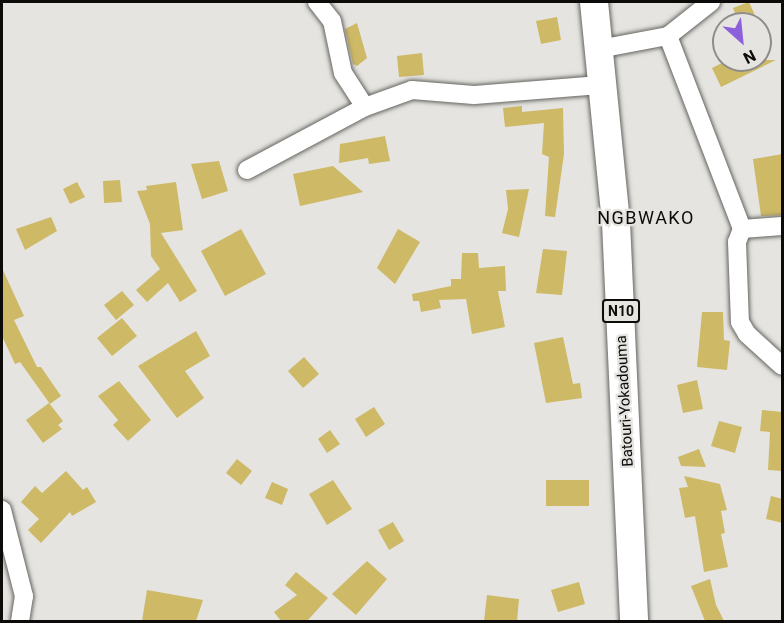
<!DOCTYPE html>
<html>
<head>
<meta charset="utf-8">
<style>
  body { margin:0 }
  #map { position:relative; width:784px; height:623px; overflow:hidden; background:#e5e4e0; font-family:Roboto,sans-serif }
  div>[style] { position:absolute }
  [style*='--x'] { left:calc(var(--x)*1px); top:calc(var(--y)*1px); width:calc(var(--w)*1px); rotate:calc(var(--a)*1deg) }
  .building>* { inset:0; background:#cdb966 }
  .roads { filter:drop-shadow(0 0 2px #646460) drop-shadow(0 0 2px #646460) }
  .minor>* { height:18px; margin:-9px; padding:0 9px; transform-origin:9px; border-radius:9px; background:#fff }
  .trunk>* { height:28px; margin:-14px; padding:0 14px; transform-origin:14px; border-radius:14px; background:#fff }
  span { translate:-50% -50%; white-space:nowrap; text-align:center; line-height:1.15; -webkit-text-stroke:4.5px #e5e4e0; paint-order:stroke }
  .shield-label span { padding:2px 4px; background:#e5e4e0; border:2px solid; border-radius:4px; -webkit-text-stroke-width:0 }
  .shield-label { font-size:14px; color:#0c0b0a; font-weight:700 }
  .street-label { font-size:15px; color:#0c0b0a }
  .quarter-label { font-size:18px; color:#0c0b0a; letter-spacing:1.5px }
  .frame { position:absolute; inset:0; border:3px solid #0c0b0a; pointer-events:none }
  .north { position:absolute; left:712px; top:12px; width:60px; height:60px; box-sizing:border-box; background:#e5e4e0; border:2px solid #8e8d8a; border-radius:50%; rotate:153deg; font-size:16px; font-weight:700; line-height:24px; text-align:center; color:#0c0b0a }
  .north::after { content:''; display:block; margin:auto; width:21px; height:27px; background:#8c60da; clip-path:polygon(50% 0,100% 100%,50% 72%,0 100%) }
</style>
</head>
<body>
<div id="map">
  <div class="building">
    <div style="clip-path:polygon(749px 2px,759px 24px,740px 24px,733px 8px)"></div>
    <div style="clip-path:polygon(557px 17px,561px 40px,541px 44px,536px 21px)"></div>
    <div style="clip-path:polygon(357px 23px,367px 58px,357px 66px,353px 64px,345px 29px)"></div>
    <div style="clip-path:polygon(422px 53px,424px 75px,399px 77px,397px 56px)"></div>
    <div style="clip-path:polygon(728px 60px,776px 60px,721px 87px,712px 68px)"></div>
    <div style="clip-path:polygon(522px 106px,522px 112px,563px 108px,564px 154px,555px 217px,545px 216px,549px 157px,542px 154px,544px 123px,505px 127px,503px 108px)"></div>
    <div style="clip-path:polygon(385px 136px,390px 161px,369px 164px,368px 158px,339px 163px,340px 144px)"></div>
    <div style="clip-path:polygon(783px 154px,783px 215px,761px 216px,753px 159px)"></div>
    <div style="clip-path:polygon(219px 161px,228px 191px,202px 199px,191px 164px)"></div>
    <div style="clip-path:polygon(333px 166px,363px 192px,300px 206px,293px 174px)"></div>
    <div style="clip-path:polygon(120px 180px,122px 202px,104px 203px,103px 181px)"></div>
    <div style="clip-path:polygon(77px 182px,85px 197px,70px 204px,63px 189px)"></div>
    <div style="clip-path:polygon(176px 182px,183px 230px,161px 233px,197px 291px,180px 302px,168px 283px,147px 302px,136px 290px,160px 269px,151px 256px,150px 224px,137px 191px,147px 190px,146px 186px)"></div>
    <div style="clip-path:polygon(529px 189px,519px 237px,502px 233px,508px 209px,506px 190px)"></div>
    <div style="clip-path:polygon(51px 217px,57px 231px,25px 250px,16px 229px)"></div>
    <div style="clip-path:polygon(241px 229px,266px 274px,225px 296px,201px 251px)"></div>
    <div style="clip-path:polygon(398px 229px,420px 242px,395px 284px,377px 268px)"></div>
    <div style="clip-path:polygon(543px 249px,567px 251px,562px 295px,536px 293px)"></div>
    <div style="clip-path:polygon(462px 253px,478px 253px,479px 268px,505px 266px,506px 291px,498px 291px,505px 327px,472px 334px,466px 299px,439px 300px,441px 308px,421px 312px,419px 301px,413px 301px,412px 294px,451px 286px,451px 279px,461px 279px)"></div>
    <div style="clip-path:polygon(2px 268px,24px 316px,14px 320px,37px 367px,41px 367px,61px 396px,50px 404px,20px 362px,15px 364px,2px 336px)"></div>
    <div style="clip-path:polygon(122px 291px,134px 305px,116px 320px,104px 305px)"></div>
    <div style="clip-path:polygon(702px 312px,723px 312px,724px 340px,730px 341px,727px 370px,697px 367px)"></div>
    <div style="clip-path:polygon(122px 318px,137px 336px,112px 356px,97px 338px)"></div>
    <div style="clip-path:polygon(196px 331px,210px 356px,185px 371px,204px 398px,177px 418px,138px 366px)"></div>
    <div style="clip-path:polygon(563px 337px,573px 384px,580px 383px,582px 398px,546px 403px,534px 343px)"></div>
    <div style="clip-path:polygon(304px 357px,319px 374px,303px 388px,288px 371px)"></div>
    <div style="clip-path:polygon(697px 380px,703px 409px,683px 413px,677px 385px)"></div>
    <div style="clip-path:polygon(119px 381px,151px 420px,128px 441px,113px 425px,118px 420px,98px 396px)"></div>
    <div style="clip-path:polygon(49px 403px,63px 421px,58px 425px,62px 429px,43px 443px,26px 420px)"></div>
    <div style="clip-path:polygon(374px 407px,385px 424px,366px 437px,355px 419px)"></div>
    <div style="clip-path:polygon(762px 410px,783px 412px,783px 471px,768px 470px,770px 432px,760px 431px)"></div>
    <div style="clip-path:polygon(719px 421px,742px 427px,735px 453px,711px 446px)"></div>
    <div style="clip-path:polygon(330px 430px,340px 444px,327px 453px,318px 439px)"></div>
    <div style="clip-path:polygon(699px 449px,706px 467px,681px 466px,678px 457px)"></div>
    <div style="clip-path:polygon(237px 459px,252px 471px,241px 485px,226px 473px)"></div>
    <div style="clip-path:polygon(66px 471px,83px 490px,87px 487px,96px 502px,72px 516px,70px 512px,41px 543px,28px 530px,39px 519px,21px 502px,35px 486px,42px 493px)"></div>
    <div style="clip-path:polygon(684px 476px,720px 484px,727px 510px,721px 511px,725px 533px,721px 534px,728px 567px,704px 572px,695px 516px,685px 518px,679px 488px,688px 487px)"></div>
    <div style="clip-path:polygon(333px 480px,352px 509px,327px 525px,309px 494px)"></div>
    <div style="clip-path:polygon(546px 480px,589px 480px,589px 506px,546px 506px)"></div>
    <div style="clip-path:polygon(272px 482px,288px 489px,282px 505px,265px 498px)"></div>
    <div style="clip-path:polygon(771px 496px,783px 499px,783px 523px,766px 519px)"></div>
    <div style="clip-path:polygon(393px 522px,404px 541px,389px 550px,378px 530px)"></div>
    <div style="clip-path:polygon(367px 561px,387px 579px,356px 615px,332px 594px)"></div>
    <div style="clip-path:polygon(296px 572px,328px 598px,307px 621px,281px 621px,274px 612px,297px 595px,285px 585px)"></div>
    <div style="clip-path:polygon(710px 579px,716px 605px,724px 621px,705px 621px,691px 586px)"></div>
    <div style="clip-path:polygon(579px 582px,585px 604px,558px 612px,551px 590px)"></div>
    <div style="clip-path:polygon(147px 590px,203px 600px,196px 621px,142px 621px)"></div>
    <div style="clip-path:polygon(487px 595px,519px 599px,517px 621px,484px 621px)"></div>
  </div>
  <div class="roads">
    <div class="minor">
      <div style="--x:317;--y:2;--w:24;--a:52"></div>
      <div style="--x:332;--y:21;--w:53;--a:78.1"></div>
      <div style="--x:343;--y:73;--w:40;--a:57.1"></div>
      <div style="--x:668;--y:36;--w:55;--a:-38.3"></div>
      <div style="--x:599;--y:49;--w:70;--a:-10.7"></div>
      <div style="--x:668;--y:36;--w:207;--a:69"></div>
      <div style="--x:247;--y:170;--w:134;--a:-28.1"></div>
      <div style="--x:365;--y:107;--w:50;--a:-19.9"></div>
      <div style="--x:412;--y:90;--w:62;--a:4.6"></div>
      <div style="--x:474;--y:95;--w:127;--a:-4.5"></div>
      <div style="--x:782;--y:226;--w:40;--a:175.7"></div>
      <div style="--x:742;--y:229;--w:14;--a:111"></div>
      <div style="--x:737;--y:242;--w:80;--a:87.9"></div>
      <div style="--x:740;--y:322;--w:14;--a:60"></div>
      <div style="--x:747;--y:334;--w:47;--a:42.4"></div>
      <div style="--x:2;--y:510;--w:89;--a:75.7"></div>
      <div style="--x:24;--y:596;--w:26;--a:99"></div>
    </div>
    <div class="trunk">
      <div style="--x:594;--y:2;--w:221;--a:84.3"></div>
      <div style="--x:616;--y:222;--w:400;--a:87.4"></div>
    </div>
  </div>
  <div class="shield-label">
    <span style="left:621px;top:311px">N10</span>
  </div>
  <div class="street-label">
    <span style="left:625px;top:401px;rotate:-93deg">Batouri-Yokadouma</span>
  </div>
  <div class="quarter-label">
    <span style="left:646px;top:218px">NGBWAKO</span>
  </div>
  <div class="frame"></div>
  <div class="north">N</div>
</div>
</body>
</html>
